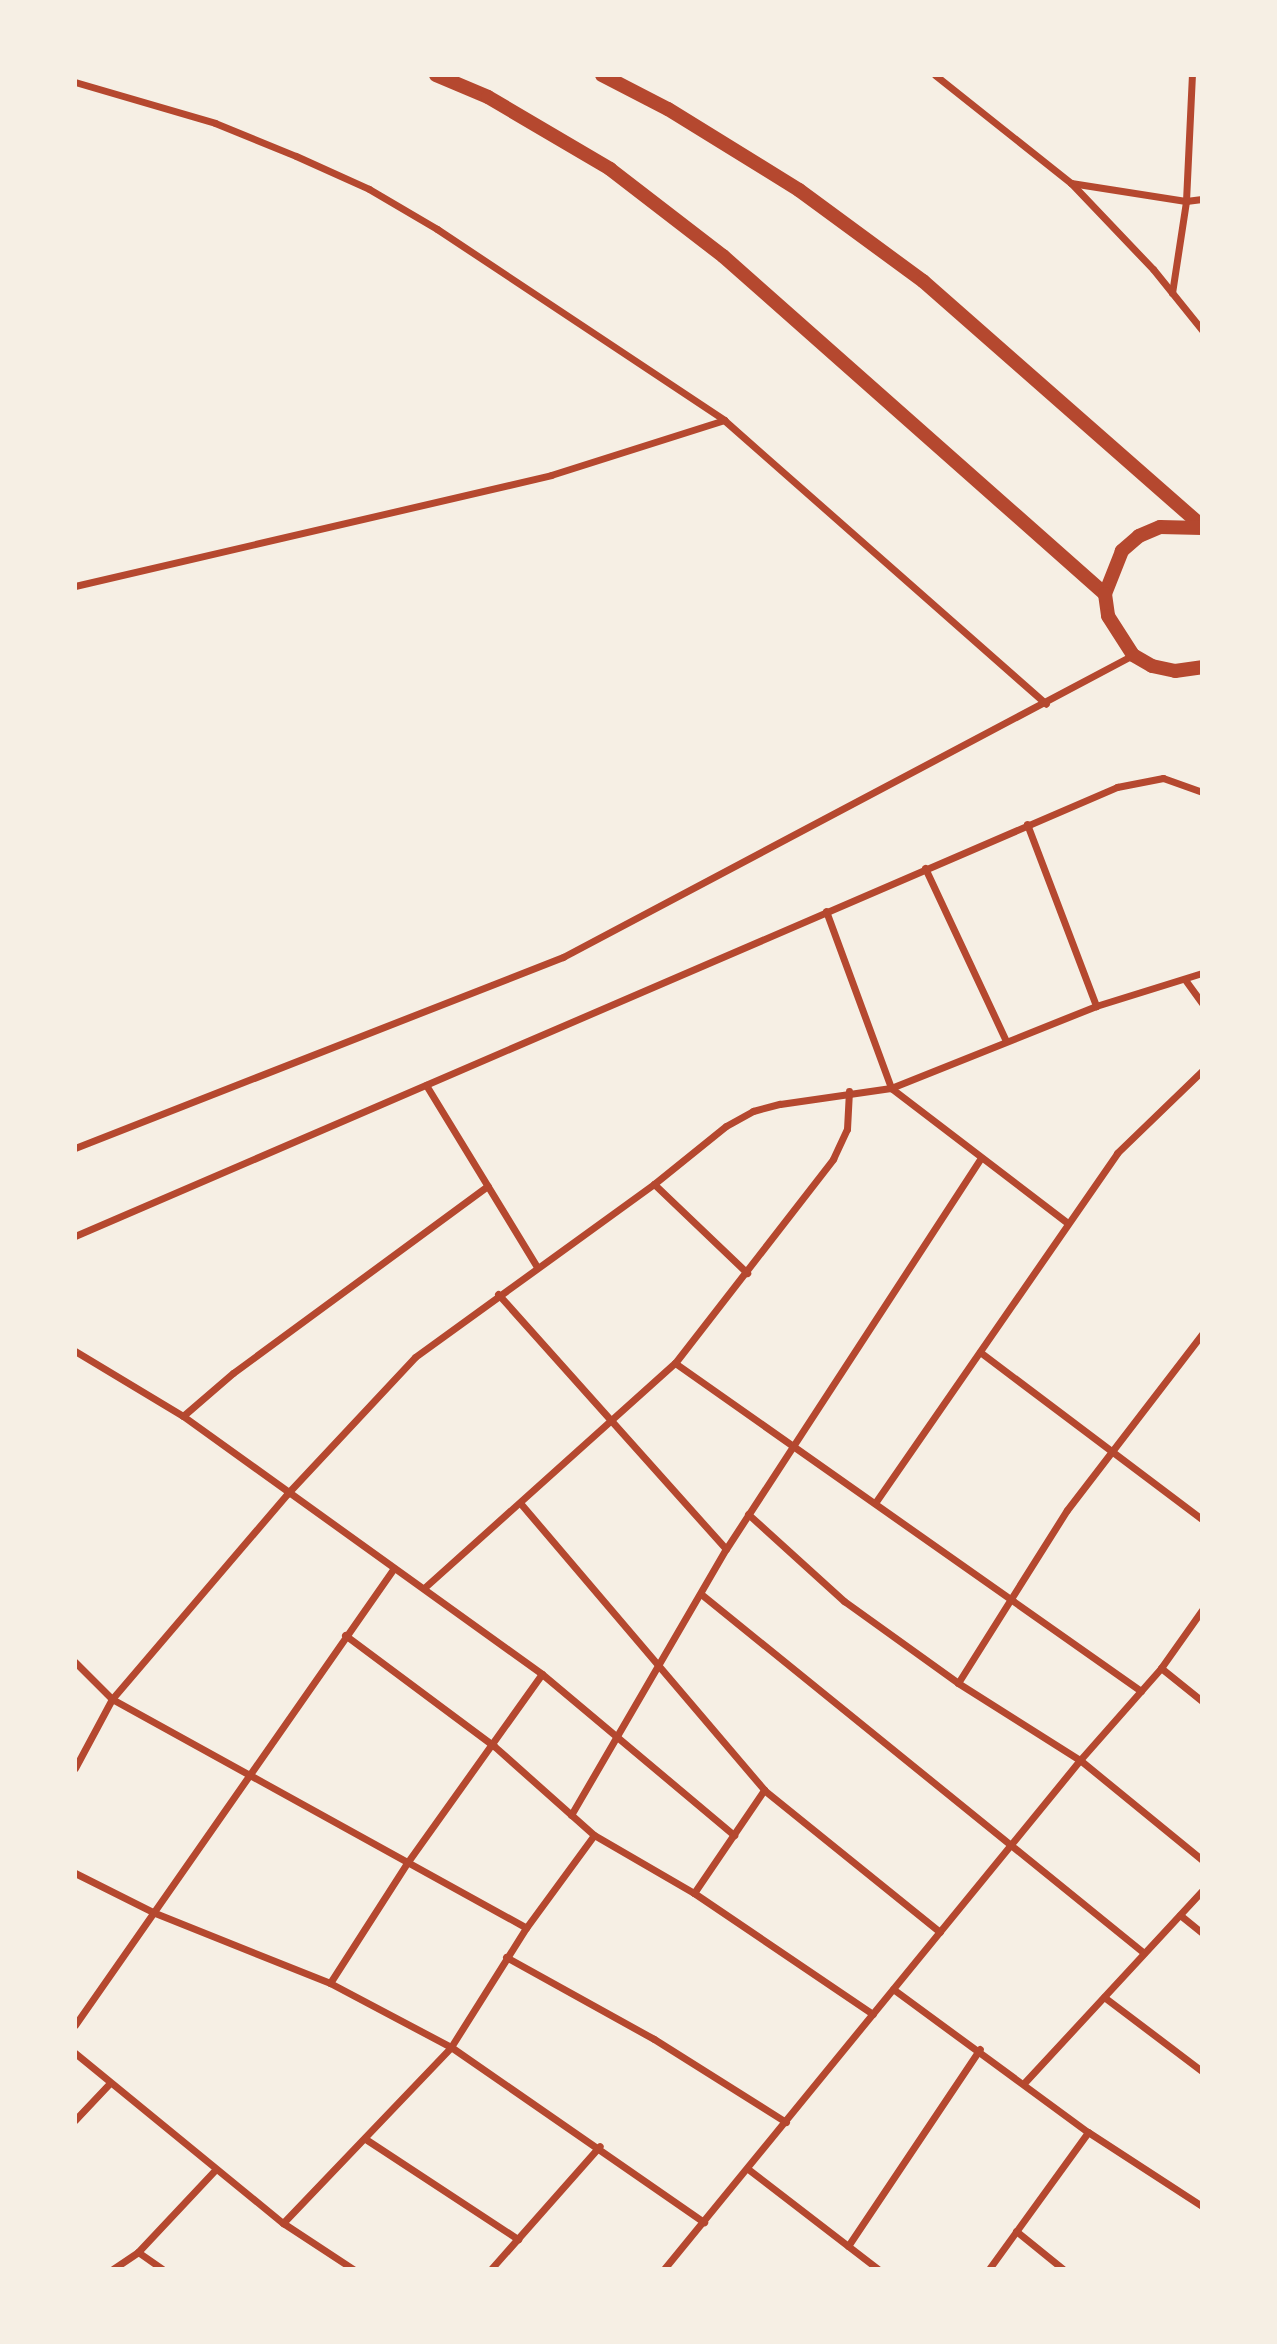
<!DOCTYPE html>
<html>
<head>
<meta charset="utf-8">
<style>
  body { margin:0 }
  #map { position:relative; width:1277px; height:2344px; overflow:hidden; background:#f6efe4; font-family:"Nunito Sans",sans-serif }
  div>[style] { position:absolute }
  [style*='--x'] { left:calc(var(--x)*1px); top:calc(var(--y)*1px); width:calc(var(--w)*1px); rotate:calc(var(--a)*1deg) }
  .minor>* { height:7px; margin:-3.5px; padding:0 3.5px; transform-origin:3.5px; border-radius:3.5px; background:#b5482f }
  .secondary>* { height:14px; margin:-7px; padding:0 7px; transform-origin:7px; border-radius:7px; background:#b5482f }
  span { translate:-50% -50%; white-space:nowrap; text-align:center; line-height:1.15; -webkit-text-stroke:6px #f6efe4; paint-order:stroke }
  .frame { position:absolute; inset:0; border:77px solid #f6efe4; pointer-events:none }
</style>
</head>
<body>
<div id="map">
  <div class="minor">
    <div style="--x:935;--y:75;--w:174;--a:38.5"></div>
    <div style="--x:1071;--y:183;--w:119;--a:46.4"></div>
    <div style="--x:1153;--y:269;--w:78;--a:51.2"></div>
    <div style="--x:75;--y:82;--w:146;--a:16.3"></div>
    <div style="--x:215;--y:123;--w:87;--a:22.2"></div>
    <div style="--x:296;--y:156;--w:80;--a:24.3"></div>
    <div style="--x:369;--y:189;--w:79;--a:30.5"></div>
    <div style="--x:437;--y:229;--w:345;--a:33.6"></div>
    <div style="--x:724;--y:420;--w:429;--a:41.4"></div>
    <div style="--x:1071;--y:183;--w:116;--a:8.9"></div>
    <div style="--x:1186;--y:201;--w:16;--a:-7"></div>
    <div style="--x:1172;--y:293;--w:93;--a:-81.3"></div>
    <div style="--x:1186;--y:201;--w:126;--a:-87.3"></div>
    <div style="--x:75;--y:586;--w:489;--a:-13.1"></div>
    <div style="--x:551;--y:475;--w:182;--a:-17.6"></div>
    <div style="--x:1027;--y:824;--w:195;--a:69.2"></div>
    <div style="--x:925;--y:868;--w:189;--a:64.9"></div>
    <div style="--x:826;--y:911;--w:189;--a:69.8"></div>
    <div style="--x:891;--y:1088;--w:220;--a:37.4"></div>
    <div style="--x:1186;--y:981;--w:27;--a:54"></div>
    <div style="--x:426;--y:1085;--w:213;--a:58.6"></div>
    <div style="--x:75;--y:1148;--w:524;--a:-21.38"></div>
    <div style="--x:563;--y:957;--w:645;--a:-27.92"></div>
    <div style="--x:654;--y:1184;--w:129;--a:43.7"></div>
    <div style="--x:75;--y:1236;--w:1135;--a:-23.31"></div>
    <div style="--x:1117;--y:787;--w:47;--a:-11.1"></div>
    <div style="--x:1163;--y:778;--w:41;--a:19.7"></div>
    <div style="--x:498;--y:1294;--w:342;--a:48.2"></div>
    <div style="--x:75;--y:1351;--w:126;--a:31"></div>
    <div style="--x:183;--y:1416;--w:442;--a:35.7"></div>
    <div style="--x:542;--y:1674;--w:251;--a:40"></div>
    <div style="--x:980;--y:1352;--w:278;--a:37"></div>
    <div style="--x:675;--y:1363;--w:570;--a:35.14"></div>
    <div style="--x:183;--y:1416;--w:66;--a:-40.7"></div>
    <div style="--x:233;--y:1373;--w:316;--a:-36.3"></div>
    <div style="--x:875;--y:1503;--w:426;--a:-55.3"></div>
    <div style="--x:1117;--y:1153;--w:118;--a:-44"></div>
    <div style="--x:521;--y:1504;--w:375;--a:49.6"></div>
    <div style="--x:764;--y:1790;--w:226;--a:38.9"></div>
    <div style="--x:748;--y:1514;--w:130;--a:42.2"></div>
    <div style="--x:844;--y:1601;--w:140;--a:35.7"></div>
    <div style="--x:958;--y:1683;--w:144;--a:32.3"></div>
    <div style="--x:1080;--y:1760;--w:158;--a:39.3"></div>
    <div style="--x:424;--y:1588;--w:337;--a:-41.9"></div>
    <div style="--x:675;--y:1363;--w:258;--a:-52.2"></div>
    <div style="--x:833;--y:1159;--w:33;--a:-65"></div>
    <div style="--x:847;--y:1129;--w:38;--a:-87"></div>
    <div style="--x:701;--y:1594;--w:570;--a:39.02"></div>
    <div style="--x:345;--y:1635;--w:186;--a:36.7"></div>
    <div style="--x:494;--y:1746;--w:134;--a:41.7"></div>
    <div style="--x:594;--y:1835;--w:116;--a:30.1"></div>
    <div style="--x:694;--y:1893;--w:216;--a:34.1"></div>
    <div style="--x:75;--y:1662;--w:52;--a:45"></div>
    <div style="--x:112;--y:1699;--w:473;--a:28.9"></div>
    <div style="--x:1161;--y:1668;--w:53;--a:38.8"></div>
    <div style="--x:958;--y:1683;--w:204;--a:-57.8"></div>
    <div style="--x:1067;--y:1510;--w:222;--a:-52.5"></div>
    <div style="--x:75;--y:1768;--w:78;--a:-61.8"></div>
    <div style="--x:112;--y:1699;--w:270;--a:-49.5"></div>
    <div style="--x:287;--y:1494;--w:187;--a:-46.9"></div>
    <div style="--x:415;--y:1357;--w:295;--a:-35.9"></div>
    <div style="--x:654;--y:1184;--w:92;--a:-38.9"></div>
    <div style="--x:726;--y:1126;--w:31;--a:-29"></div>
    <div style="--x:753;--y:1111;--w:28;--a:-15"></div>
    <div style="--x:780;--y:1104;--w:112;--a:-8.2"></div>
    <div style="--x:891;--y:1088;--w:221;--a:-21.8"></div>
    <div style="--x:1096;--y:1006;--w:111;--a:-17.3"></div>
    <div style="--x:571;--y:1815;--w:308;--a:-59.8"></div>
    <div style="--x:726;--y:1549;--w:465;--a:-56.9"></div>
    <div style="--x:75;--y:1873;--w:89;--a:26.6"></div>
    <div style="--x:155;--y:1913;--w:188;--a:21.8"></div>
    <div style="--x:330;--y:1983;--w:137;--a:27.9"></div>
    <div style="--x:451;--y:2047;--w:308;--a:34.7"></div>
    <div style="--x:694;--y:1893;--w:125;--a:-55.8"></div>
    <div style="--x:1180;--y:1915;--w:28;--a:39"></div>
    <div style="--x:506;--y:1957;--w:169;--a:29"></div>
    <div style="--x:654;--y:2039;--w:156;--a:32.2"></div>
    <div style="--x:330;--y:1983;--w:143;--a:-57.3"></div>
    <div style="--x:407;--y:1863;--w:232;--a:-54.5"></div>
    <div style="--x:893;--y:1989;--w:242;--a:36.3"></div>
    <div style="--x:1088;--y:2132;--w:136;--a:33"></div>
    <div style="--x:1104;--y:1997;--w:123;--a:37.1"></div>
    <div style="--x:75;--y:2025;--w:557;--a:-55.08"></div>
    <div style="--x:75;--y:2053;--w:269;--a:39.3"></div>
    <div style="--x:283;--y:2223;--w:84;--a:33.3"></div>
    <div style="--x:1025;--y:2082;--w:260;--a:-47.2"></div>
    <div style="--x:75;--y:2120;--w:50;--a:-46.6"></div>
    <div style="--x:367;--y:2140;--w:181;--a:33.3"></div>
    <div style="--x:748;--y:2169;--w:164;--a:37.6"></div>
    <div style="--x:283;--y:2223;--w:243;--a:-46.3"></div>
    <div style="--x:451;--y:2047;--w:141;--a:-57.8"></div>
    <div style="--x:526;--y:1928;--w:115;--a:-53.8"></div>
    <div style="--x:1016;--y:2231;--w:60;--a:39"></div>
    <div style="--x:848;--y:2246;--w:237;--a:-56.2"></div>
    <div style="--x:138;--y:2252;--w:29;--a:35"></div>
    <div style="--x:113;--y:2269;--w:30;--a:-34"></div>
    <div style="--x:138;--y:2252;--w:112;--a:-46.8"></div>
    <div style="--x:491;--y:2269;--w:164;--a:-48.5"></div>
    <div style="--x:664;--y:2269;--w:657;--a:-50.74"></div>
    <div style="--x:1080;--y:1760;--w:123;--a:-48.6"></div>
    <div style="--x:1161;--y:1668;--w:71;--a:-54.7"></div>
    <div style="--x:989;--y:2269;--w:169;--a:-54.1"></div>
  </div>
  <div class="secondary">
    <div style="--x:436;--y:75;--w:56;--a:22.9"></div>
    <div style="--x:488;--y:97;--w:142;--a:30.5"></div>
    <div style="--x:610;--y:169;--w:143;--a:37.6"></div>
    <div style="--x:723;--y:256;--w:510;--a:41.5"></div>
    <div style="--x:602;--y:75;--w:74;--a:27.3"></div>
    <div style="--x:668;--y:109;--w:154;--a:31.7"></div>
    <div style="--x:799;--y:190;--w:154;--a:36.3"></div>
    <div style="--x:923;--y:281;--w:371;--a:41.3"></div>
    <div style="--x:1202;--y:528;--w:42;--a:-178.6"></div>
    <div style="--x:1160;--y:527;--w:23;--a:157"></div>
    <div style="--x:1139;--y:536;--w:23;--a:139"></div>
    <div style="--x:1122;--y:551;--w:46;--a:111.6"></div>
    <div style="--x:1105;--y:594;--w:22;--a:82"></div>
    <div style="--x:1108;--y:616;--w:46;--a:57.3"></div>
    <div style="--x:1133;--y:655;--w:22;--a:30"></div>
    <div style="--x:1152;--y:666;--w:24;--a:12"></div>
    <div style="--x:1175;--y:671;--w:27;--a:-8"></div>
  </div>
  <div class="frame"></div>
</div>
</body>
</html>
